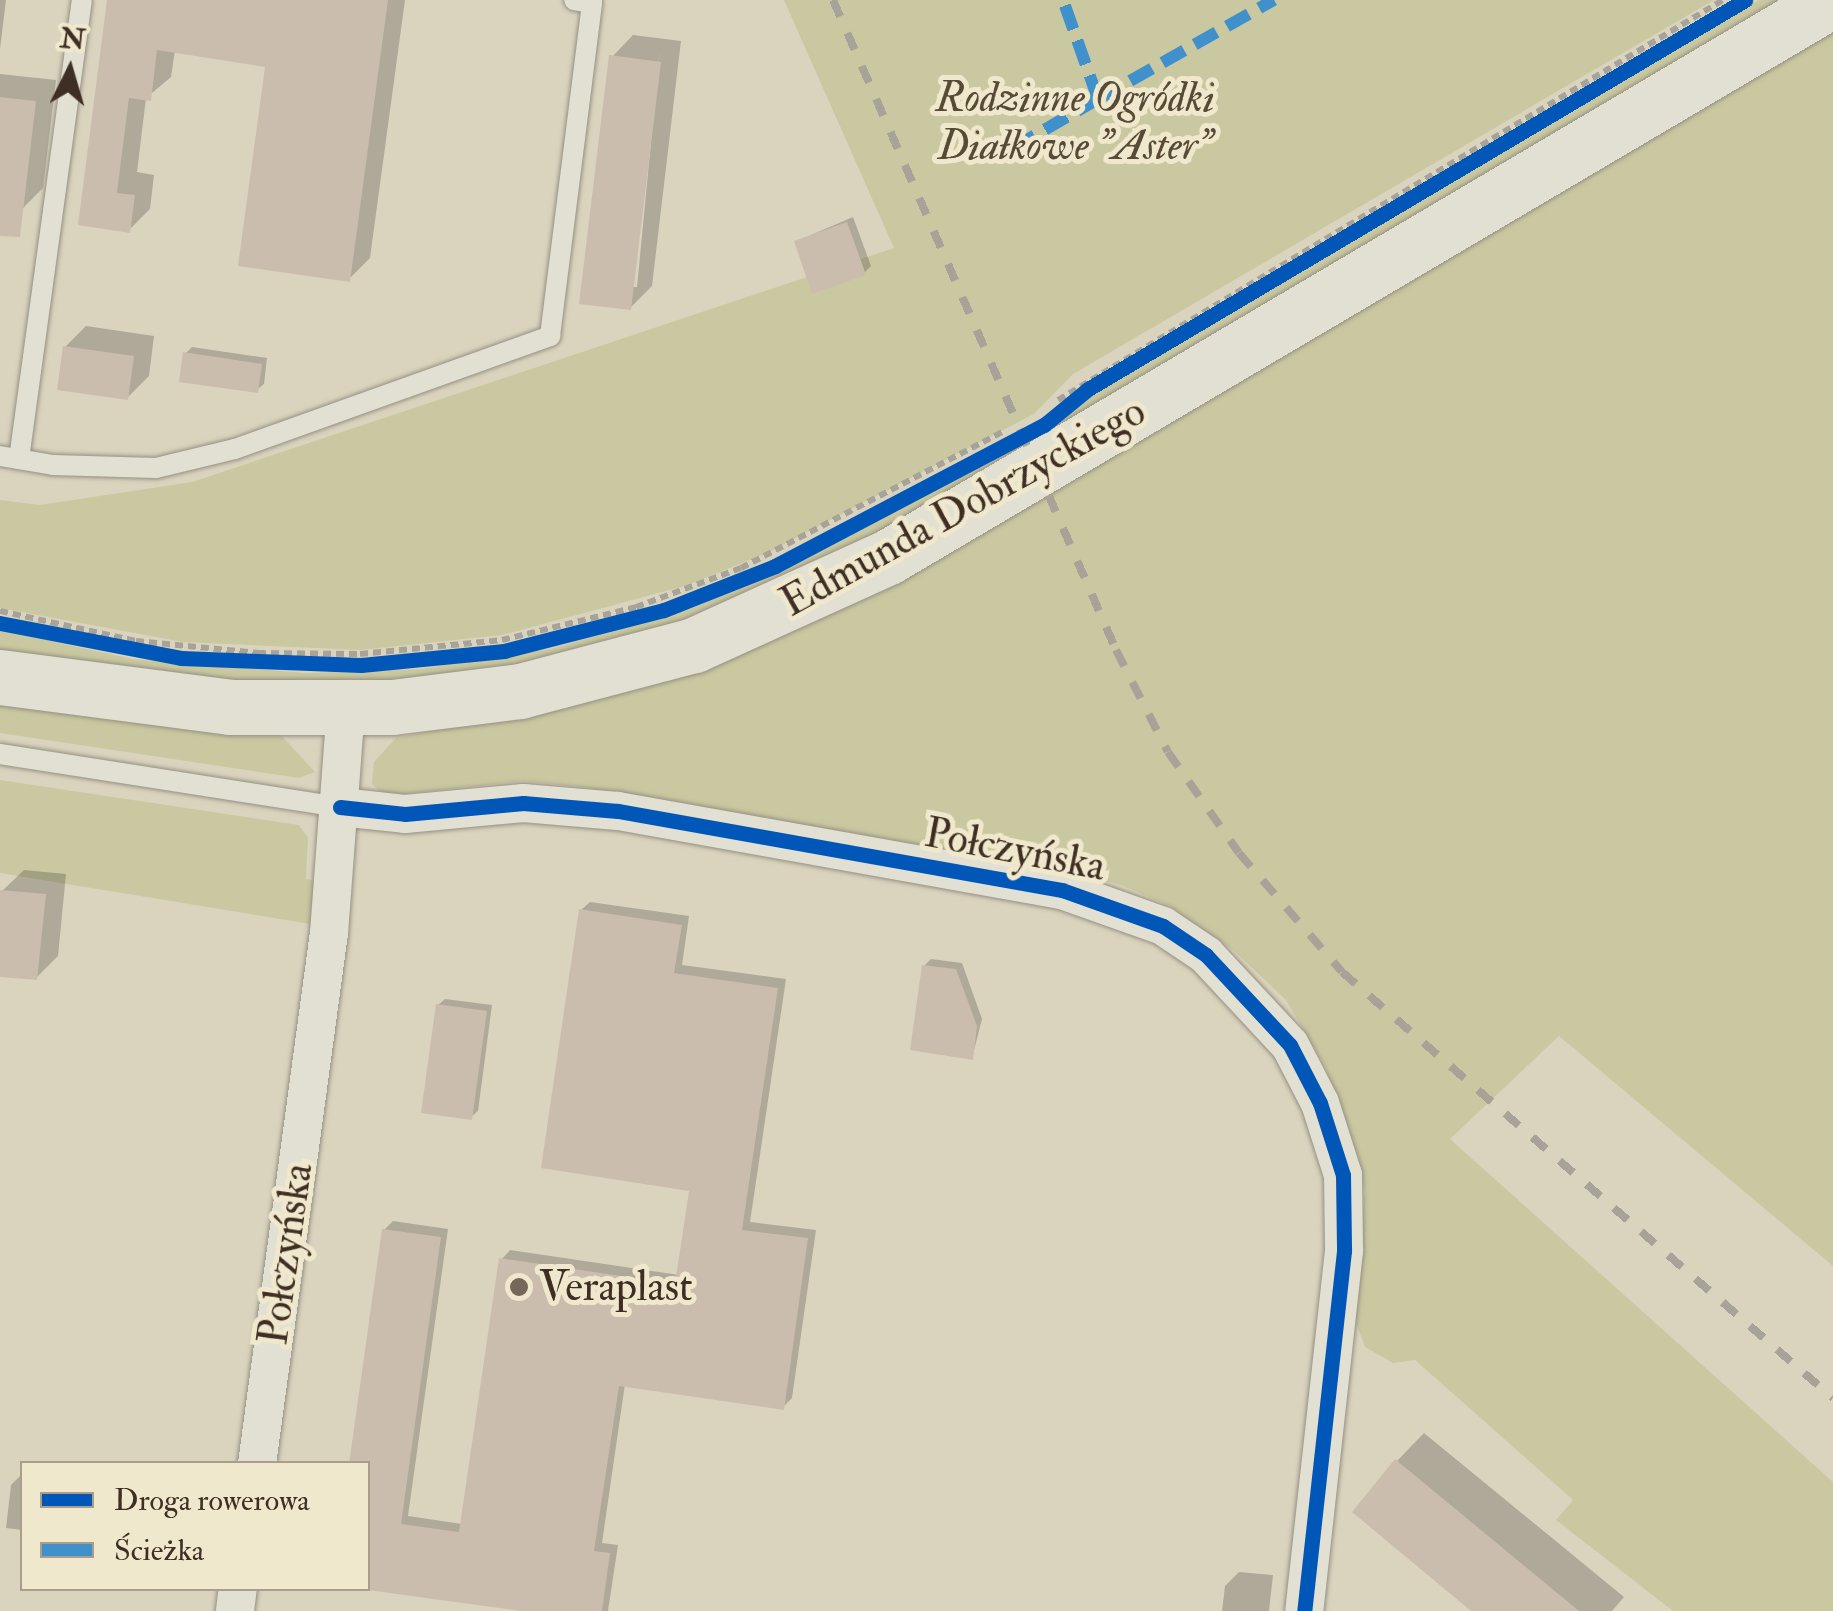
<!DOCTYPE html>
<html>
<head>
<meta charset="utf-8">
<style>
  body { margin:0 }
  #map { position:relative; width:1833px; height:1611px; overflow:hidden; background:#dad4be; font-family:"IM FELL Double Pica",serif }
  div>[style] { position:absolute }
  [style*='--x'] { left:calc(var(--x)*1px); top:calc(var(--y)*1px); width:calc(var(--w)*1px); rotate:calc(var(--a)*1deg) }
  .green>* { inset:0; background:#cac8a0 }
  .shadow>* { inset:0; background:#0003 }
  .building>* { inset:0; background:#cbbdad }
  .path>* { height:6px; margin-top:-3px; transform-origin:0; background:repeating-linear-gradient(90deg,#a7a399 0 8px,transparent 0 13px) }
  .roads { filter:drop-shadow(0 0 2px #959083) drop-shadow(0 0 2px #959083) }
  .lane>* { height:20px; margin:-10px; padding:0 10px; transform-origin:10px; border-radius:10px; background:#e2dfd3 }
  .street>* { height:38px; margin:-19px; padding:0 19px; transform-origin:19px; border-radius:19px; background:#e2dfd3 }
  .secondary>* { height:55px; margin:-27.5px; padding:0 27.5px; transform-origin:27.5px; border-radius:27.5px; background:#e2dfd3 }
  .rail>* { height:8px; margin-top:-4px; transform-origin:0; background:repeating-linear-gradient(90deg,#a7a399 0 18px,transparent 0 36px) }
  .quiet>* { height:12px; margin-top:-6px; transform-origin:0; background:repeating-linear-gradient(90deg,#3f90cb 0 25px,transparent 0 37px) }
  .cycleway>* { height:15px; margin:-7.5px; padding:0 7.5px; transform-origin:7.5px; border-radius:7.5px; background:#0057b8 }
  .dots>* { width:28px; height:28px; translate:-50% -50%; box-sizing:border-box; border:5px solid #efe8cc; border-radius:50% }
  span { translate:-50% -50%; white-space:nowrap; text-align:center; line-height:1.15; -webkit-text-stroke:10px #efe8cc; paint-order:stroke }
  .park-label { font-size:42px; color:#574b38; font-style:italic }
  .street-label { font-size:42px; color:#3e2e24 }
  .poi-label { font-size:42px; color:#3e2e24 }
  .left { translate:0 -50%; text-align:left }
  .legend { position:absolute; left:20px; top:1461px; width:350px; height:130px; box-sizing:border-box; background:#efe8cc; border:2px solid #a89e89; margin:0; padding:12px 18px; list-style:none; font-size:30px; color:#3e2e24 }
  .legend li { display:flex; align-items:center; gap:20px; height:50px }
  .legend b { width:50px; border:2px solid #a89e89 }
  .north { position:absolute; left:20px; top:20px; width:100px; height:100px; -webkit-text-stroke:8px #efe8cc; paint-order:stroke; rotate:5deg; font-size:28px; font-weight:700; line-height:40px; text-align:center; color:#3e2e24 }
  .north::after { content:''; display:block; margin:auto; width:35px; height:45px; background:#3e2e24; clip-path:polygon(50% 0,100% 100%,50% 72%,0 100%) }
</style>
</head>
<body>
<div id="map">
  <div class="green">
    <div style="clip-path:polygon(784px 0,1714px 0,1073px 374px,1034px 414px,769px 552px,688px 585px,502px 635px,360px 650px,183px 642px,0 608px,0 500px,40px 505px,192px 482px,894px 248px)"></div>
    <div style="clip-path:polygon(1759px 0,1791px 0,1037px 446px,1033px 438px,1092px 395px)"></div>
    <div style="clip-path:polygon(1833px 23px,1833px 1266px,1559px 1036px,1450px 1139px,1833px 1482px,1833px 1611px,1673px 1611px,1556px 1520px,1573px 1500px,1415px 1360px,1393px 1363px,1365px 1347px,1355px 1320px,1365px 1191px,1326px 1068px,1286px 1000px,1232px 949px,1170px 906px,1121px 885px,1038px 865px,581px 787px,522px 781px,386px 796px,372px 784px,374px 762px,396px 738px,580px 701px)"></div>
    <div style="clip-path:polygon(1015px 446px,1019px 457px,755px 601px,554px 665px,306px 689px,0 656px,0 630px,133px 659px,306px 673px,420px 669px,550px 649px,695px 607px,778px 572px)"></div>
    <div style="clip-path:polygon(0 698px,280px 734px,315px 772px,299px 778px,0 733px)"></div>
    <div style="clip-path:polygon(0 780px,299px 825px,308px 838px,306px 879px,316px 881px,311px 924px,0 873px)"></div>
  </div>
  <div class="shadow">
    <div style="clip-path:polygon(0 0,6px 0,0 49px)"></div>
    <div style="clip-path:polygon(109px 0,405px 0,370px 258px,349px 279px,268px 65px,175px 50px,171px 77px,146px 98px,137px 172px,154px 175px,150px 209px,129px 230px,81px 223px)"></div>
    <div style="clip-path:polygon(evenodd,633px 35px,681px 41px,652px 286px,631px 307px,612px 57px,633px 35px,660px 49px,637px 287px,632px 287px,660px 49px)"></div>
    <div style="clip-path:polygon(0 74px,56px 80px,43px 188px,22px 209px,0 207px)"></div>
    <div style="clip-path:polygon(853px 217px,871px 266px,864px 273px,797px 241px)"></div>
    <div style="clip-path:polygon(86px 326px,154px 336px,149px 376px,127px 398px,65px 347px)"></div>
    <div style="clip-path:polygon(192px 347px,267px 358px,264px 384px,257px 390px,185px 354px)"></div>
    <div style="clip-path:polygon(24px 870px,66px 874px,58px 956px,36px 978px,0 974px,2px 891px)"></div>
    <div style="clip-path:polygon(590px 902px,689px 916px,682px 965px,786px 979px,750px 1222px,816px 1230px,792px 1398px,783px 1407px,625px 1384px,602px 1543px,618px 1545px,608px 1611px,539px 1611px,368px 1587px,368px 1464px,384px 1230px,393px 1221px,448px 1229px,408px 1516px,462px 1524px,502px 1259px,510px 1250px,679px 1275px,692px 1189px,581px 910px)"></div>
    <div style="clip-path:polygon(931px 959px,962px 963px,982px 1019px,972px 1058px,924px 966px)"></div>
    <div style="clip-path:polygon(445px 999px,492px 1005px,478px 1111px,471px 1117px,438px 1005px)"></div>
    <div style="clip-path:polygon(1424px 1433px,1624px 1597px,1612px 1611px,1475px 1611px,1397px 1461px)"></div>
    <div style="clip-path:polygon(22px 1474px,22px 1530px,6px 1528px,11px 1485px)"></div>
    <div style="clip-path:polygon(1239px 1572px,1273px 1575px,1269px 1611px,1222px 1611px,1225px 1586px)"></div>
  </div>
  <div class="building">
    <div style="clip-path:polygon(107px 0,388px 0,350px 282px,238px 266px,265px 67px,157px 50px,151px 101px,129px 98px,117px 193px,135px 195px,130px 233px,78px 225px)"></div>
    <div style="clip-path:polygon(609px 55px,661px 62px,631px 310px,579px 304px)"></div>
    <div style="clip-path:polygon(0 97px,36px 101px,20px 237px,0 236px)"></div>
    <div style="clip-path:polygon(847px 222px,866px 275px,812px 294px,794px 241px)"></div>
    <div style="clip-path:polygon(63px 346px,134px 356px,128px 400px,57px 390px)"></div>
    <div style="clip-path:polygon(183px 352px,262px 364px,258px 393px,179px 382px)"></div>
    <div style="clip-path:polygon(0 890px,46px 894px,37px 980px,0 977px)"></div>
    <div style="clip-path:polygon(579px 909px,682px 925px,674px 973px,778px 988px,742px 1230px,808px 1238px,784px 1410px,619px 1386px,594px 1551px,610px 1553px,602px 1611px,521px 1611px,368px 1590px,368px 1464px,349px 1464px,382px 1229px,441px 1237px,401px 1524px,459px 1532px,499px 1258px,675px 1284px,689px 1191px,541px 1168px)"></div>
    <div style="clip-path:polygon(922px 965px,956px 969px,977px 1026px,973px 1060px,910px 1050px)"></div>
    <div style="clip-path:polygon(436px 1004px,487px 1011px,472px 1120px,421px 1113px)"></div>
    <div style="clip-path:polygon(1395px 1459px,1579px 1611px,1471px 1611px,1352px 1512px)"></div>
  </div>
  <div class="path">
    <div style="--x:1058;--y:400;--w:776;--a:-31.03"></div>
    <div style="--x:0;--y:611;--w:139;--a:12.4"></div>
    <div style="--x:136;--y:641;--w:123;--a:5.6"></div>
    <div style="--x:258;--y:653;--w:102;--a:0.6"></div>
    <div style="--x:360;--y:654;--w:143;--a:-5.6"></div>
    <div style="--x:502;--y:640;--w:138;--a:-13.8"></div>
    <div style="--x:636;--y:607;--w:112;--a:-20.4"></div>
    <div style="--x:741;--y:568;--w:297;--a:-27.5"></div>
  </div>
  <div class="roads">
    <div class="lane">
      <div style="--x:0;--y:456;--w:54;--a:9.6"></div>
      <div style="--x:53;--y:465;--w:103;--a:1.7"></div>
      <div style="--x:156;--y:468;--w:81;--a:-13.5"></div>
      <div style="--x:235;--y:449;--w:335;--a:-19.7"></div>
      <div style="--x:550;--y:336;--w:336;--a:-82.8"></div>
      <div style="--x:592;--y:3;--w:18;--a:-171"></div>
      <div style="--x:19;--y:459;--w:463;--a:-82.2"></div>
      <div style="--x:0;--y:754;--w:344;--a:8.9"></div>
    </div>
    <div class="street">
      <div style="--x:340;--y:807;--w:65;--a:6.1"></div>
      <div style="--x:405;--y:814;--w:119;--a:-5.3"></div>
      <div style="--x:523;--y:803;--w:95;--a:4.8"></div>
      <div style="--x:618;--y:811;--w:451;--a:10.1"></div>
      <div style="--x:1062;--y:890;--w:107;--a:19.6"></div>
      <div style="--x:1163;--y:926;--w:52;--a:34"></div>
      <div style="--x:1206;--y:955;--w:123;--a:47"></div>
      <div style="--x:1290;--y:1045;--w:65;--a:62.7"></div>
      <div style="--x:1320;--y:1103;--w:76;--a:72.3"></div>
      <div style="--x:1343;--y:1175;--w:76;--a:89.2"></div>
      <div style="--x:1344;--y:1251;--w:362;--a:96.3"></div>
      <div style="--x:257;--y:1464;--w:536;--a:-82.28"></div>
      <div style="--x:329;--y:933;--w:225;--a:-85.7"></div>
      <div style="--x:235;--y:1611;--w:23;--a:-83"></div>
    </div>
    <div class="secondary">
      <div style="--x:0;--y:677;--w:232;--a:7.4"></div>
      <div style="--x:230;--y:707;--w:162;--a:0"></div>
      <div style="--x:392;--y:707;--w:129;--a:-7.1"></div>
      <div style="--x:520;--y:691;--w:180;--a:-14.8"></div>
      <div style="--x:694;--y:645;--w:213;--a:-24.4"></div>
      <div style="--x:888;--y:557;--w:1096;--a:-30.54"></div>
    </div>
  </div>
  <div class="rail">
    <div style="--x:833;--y:0;--w:709;--a:66.47"></div>
    <div style="--x:1116;--y:650;--w:114;--a:63"></div>
    <div style="--x:1168;--y:752;--w:123;--a:54.9"></div>
    <div style="--x:1239;--y:853;--w:157;--a:49.1"></div>
    <div style="--x:1342;--y:972;--w:650;--a:40.95"></div>
  </div>
  <div class="quiet">
    <div style="--x:1098;--y:99;--w:202;--a:-29.4"></div>
    <div style="--x:1013;--y:148;--w:98;--a:-30"></div>
    <div style="--x:1098;--y:99;--w:105;--a:-109.5"></div>
  </div>
  <div class="cycleway">
    <div style="--x:0;--y:623;--w:184;--a:10.9"></div>
    <div style="--x:181;--y:658;--w:180;--a:2.2"></div>
    <div style="--x:361;--y:665;--w:144;--a:-5.6"></div>
    <div style="--x:504;--y:651;--w:165;--a:-14.4"></div>
    <div style="--x:664;--y:610;--w:119;--a:-21.6"></div>
    <div style="--x:775;--y:566;--w:304;--a:-27.7"></div>
    <div style="--x:1044;--y:425;--w:57;--a:-39.3"></div>
    <div style="--x:1088;--y:389;--w:764;--a:-30.63"></div>
    <div style="--x:340;--y:807;--w:65;--a:6.1"></div>
    <div style="--x:405;--y:814;--w:119;--a:-5.3"></div>
    <div style="--x:523;--y:803;--w:95;--a:4.8"></div>
    <div style="--x:618;--y:811;--w:451;--a:10.1"></div>
    <div style="--x:1062;--y:890;--w:107;--a:19.6"></div>
    <div style="--x:1163;--y:926;--w:52;--a:34"></div>
    <div style="--x:1206;--y:955;--w:123;--a:47"></div>
    <div style="--x:1290;--y:1045;--w:65;--a:62.7"></div>
    <div style="--x:1320;--y:1103;--w:76;--a:72.3"></div>
    <div style="--x:1343;--y:1175;--w:76;--a:89.2"></div>
    <div style="--x:1344;--y:1251;--w:362;--a:96.3"></div>
  </div>
  <div class="dots">
    <div style="left:519px;top:1287px;background:#75685a"></div>
  </div>
  <div class="park-label">
    <span style="left:1075px;top:122px">Rodzinne Ogródki<br>Diałkowe "Aster"</span>
  </div>
  <div class="street-label">
    <span style="left:963px;top:507px;rotate:-29deg">Edmunda Dobrzyckiego</span>
    <span style="left:1015px;top:850px;rotate:11deg">Połczyńska</span>
    <span style="left:286px;top:1254px;rotate:-82deg">Połczyńska</span>
  </div>
  <div class="poi-label">
    <span class="left" style="left:539px;top:1287px">Veraplast</span>
  </div>
  <ul class="legend">
  <li><b style="height:12px;background:#0057b8"></b>Droga rowerowa</li>
  <li><b style="height:12px;background:#3f90cb"></b>Ścieżka</li>
  </ul>
  <div class="north">N</div>
</div>
</body>
</html>
